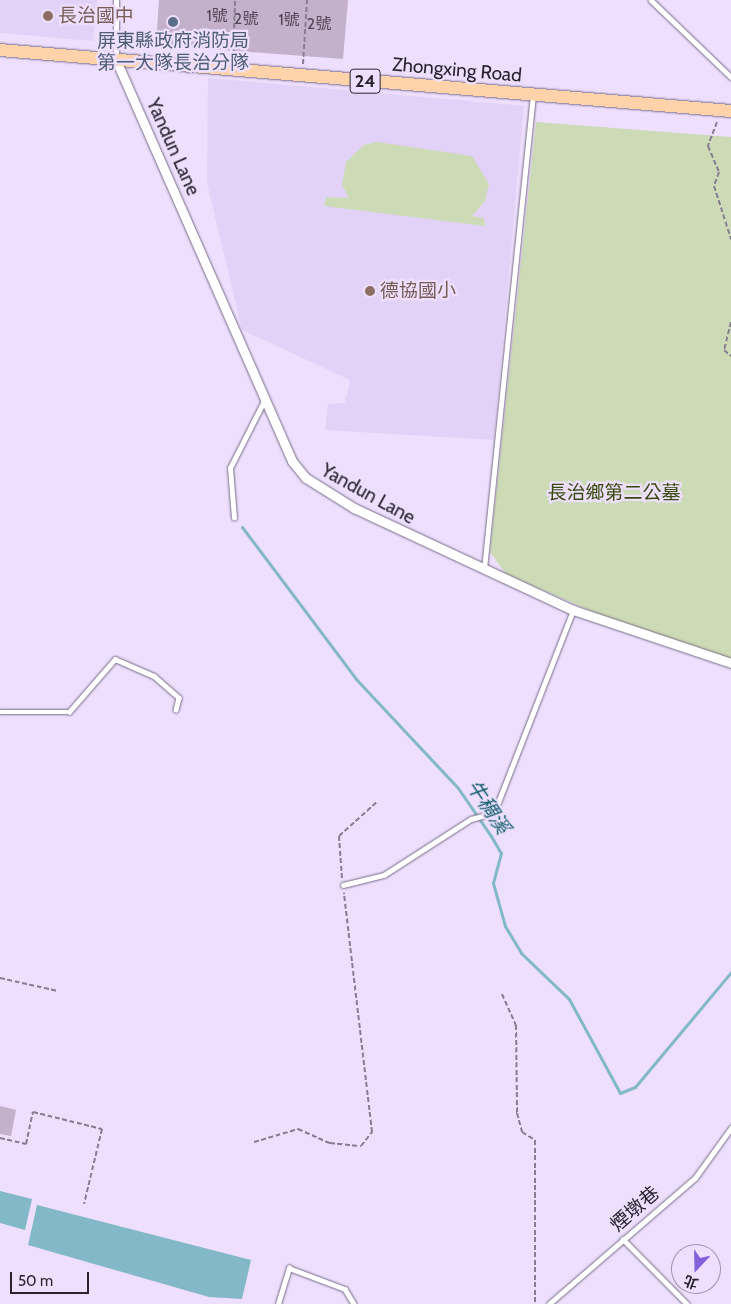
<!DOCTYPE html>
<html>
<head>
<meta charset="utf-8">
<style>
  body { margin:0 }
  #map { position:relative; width:731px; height:1304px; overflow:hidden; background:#eddffd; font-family:Cabin,"Noto Sans TC",sans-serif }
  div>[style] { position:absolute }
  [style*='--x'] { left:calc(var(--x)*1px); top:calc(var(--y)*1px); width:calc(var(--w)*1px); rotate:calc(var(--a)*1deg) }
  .built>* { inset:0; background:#e3d2f7 }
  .green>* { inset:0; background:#ccdbb5 }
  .water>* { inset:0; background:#82b8c8 }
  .stream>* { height:3px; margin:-1.5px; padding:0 1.5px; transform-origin:1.5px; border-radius:1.5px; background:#82b8c8 }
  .building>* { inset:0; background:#c3b0cb }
  .path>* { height:2px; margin-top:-1px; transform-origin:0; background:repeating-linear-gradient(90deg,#877d91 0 5px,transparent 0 7.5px) }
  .roads { filter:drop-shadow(0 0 1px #786c86) drop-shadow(0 0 1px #786c86) }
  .lane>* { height:4.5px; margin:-2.25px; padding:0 2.25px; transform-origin:2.25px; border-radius:2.25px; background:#fff }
  .street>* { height:9px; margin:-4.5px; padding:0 4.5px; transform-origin:4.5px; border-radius:4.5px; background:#fff }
  .primary>* { height:12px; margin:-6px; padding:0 6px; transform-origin:6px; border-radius:6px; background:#fed3aa }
  .dots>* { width:14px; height:14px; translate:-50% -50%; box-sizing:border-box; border:2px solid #eddffd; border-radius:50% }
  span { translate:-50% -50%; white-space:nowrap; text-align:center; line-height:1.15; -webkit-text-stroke:4.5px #eddffd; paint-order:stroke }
  .number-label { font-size:16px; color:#504655 }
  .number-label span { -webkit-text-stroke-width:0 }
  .shield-label span { padding:1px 4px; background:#eddffd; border:1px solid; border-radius:4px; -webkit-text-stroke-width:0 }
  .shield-label { font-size:18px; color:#29232e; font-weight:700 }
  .education-label { font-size:19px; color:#785e54 }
  .left { translate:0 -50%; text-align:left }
  .service-label { font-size:19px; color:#4e5e75 }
  .street-label { font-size:19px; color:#29232e }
  .park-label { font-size:19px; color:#374b09 }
  .water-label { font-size:20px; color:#105b6c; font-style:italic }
  .north { position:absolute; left:671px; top:1244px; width:50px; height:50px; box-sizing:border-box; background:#eddffd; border:1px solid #9f94aa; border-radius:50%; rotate:201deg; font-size:14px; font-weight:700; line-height:20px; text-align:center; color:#29232e }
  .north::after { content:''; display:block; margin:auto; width:18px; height:22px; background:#8460db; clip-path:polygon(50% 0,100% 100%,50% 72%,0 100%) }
  .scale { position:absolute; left:10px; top:1272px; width:79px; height:22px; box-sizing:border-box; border:2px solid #29232e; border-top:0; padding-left:6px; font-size:15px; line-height:18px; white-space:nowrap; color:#29232e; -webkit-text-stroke:4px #eddffd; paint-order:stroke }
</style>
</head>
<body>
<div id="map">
  <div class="built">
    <div style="clip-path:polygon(0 0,97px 0,93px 41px,0 33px)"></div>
    <div style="clip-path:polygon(208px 78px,524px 106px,494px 440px,325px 430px,328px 404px,345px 403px,350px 380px,242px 330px,207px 183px)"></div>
  </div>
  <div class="green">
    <div style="clip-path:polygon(536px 122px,731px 137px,731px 660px,635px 630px,506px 574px,490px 552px)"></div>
    <div style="clip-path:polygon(377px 142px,472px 156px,489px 184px,485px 201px,472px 216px,484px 218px,485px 226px,324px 206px,326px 197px,349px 198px,342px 185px,346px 162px,364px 145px)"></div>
  </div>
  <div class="water">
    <div style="clip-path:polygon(0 1191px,32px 1199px,25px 1230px,0 1223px)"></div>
    <div style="clip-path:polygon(37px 1205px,251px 1260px,242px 1299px,209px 1297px,28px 1245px)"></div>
  </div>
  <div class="stream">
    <div style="--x:242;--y:527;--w:190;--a:53.1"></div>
    <div style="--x:356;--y:679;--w:149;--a:46.9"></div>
    <div style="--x:458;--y:788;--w:58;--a:55.5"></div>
    <div style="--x:491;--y:836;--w:20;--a:60"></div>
    <div style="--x:501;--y:853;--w:31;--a:105"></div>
    <div style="--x:493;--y:883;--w:45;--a:74.4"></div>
    <div style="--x:505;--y:926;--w:31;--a:59"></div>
    <div style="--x:521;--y:953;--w:66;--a:43.8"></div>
    <div style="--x:569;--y:999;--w:107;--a:61.5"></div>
    <div style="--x:620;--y:1093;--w:16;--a:-22"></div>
    <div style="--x:635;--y:1087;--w:150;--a:-50.1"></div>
  </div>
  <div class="building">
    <div style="clip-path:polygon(159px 0,348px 0,343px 59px,156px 45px)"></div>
    <div style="clip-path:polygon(0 1106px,16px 1110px,11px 1136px,0 1134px)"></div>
  </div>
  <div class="path">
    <div style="--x:233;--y:58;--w:58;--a:-88"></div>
    <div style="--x:303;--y:64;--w:64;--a:-86.4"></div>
    <div style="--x:717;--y:122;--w:26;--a:111"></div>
    <div style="--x:708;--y:146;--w:28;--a:67"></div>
    <div style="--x:719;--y:172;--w:15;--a:110"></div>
    <div style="--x:714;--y:186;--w:56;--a:72.2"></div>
    <div style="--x:731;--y:322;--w:29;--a:104"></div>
    <div style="--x:724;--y:350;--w:9;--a:41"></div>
    <div style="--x:342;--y:878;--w:42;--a:-94.1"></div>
    <div style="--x:339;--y:836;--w:52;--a:-41.9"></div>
    <div style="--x:0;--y:978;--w:58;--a:12.8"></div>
    <div style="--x:502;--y:994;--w:34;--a:66"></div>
    <div style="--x:516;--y:1025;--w:88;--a:89.3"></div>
    <div style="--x:517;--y:1113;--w:20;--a:75"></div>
    <div style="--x:522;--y:1132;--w:15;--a:32"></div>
    <div style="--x:535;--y:1140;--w:164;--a:90"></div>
    <div style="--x:0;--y:1138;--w:27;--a:13"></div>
    <div style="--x:26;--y:1144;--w:33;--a:-78"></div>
    <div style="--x:33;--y:1112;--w:71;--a:13.8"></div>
    <div style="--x:102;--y:1129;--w:77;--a:103.5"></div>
    <div style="--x:254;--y:1142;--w:46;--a:-16.5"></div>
    <div style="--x:298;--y:1129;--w:35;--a:24"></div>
    <div style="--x:330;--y:1143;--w:31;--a:6"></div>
    <div style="--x:361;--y:1146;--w:18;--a:-52"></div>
    <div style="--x:372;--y:1132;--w:241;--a:-96.7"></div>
  </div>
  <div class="roads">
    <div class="lane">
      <div style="--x:651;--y:0;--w:111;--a:43.9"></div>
      <div style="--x:116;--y:59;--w:59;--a:-90"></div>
      <div style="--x:234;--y:518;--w:50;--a:-94.6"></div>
      <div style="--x:230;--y:468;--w:77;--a:-63.1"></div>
      <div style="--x:484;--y:569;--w:476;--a:-84.1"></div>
      <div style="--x:0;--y:712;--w:69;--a:0"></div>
      <div style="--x:69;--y:712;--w:70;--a:-49"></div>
      <div style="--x:115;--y:659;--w:43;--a:23.6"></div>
      <div style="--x:154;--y:676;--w:33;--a:41"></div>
      <div style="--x:179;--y:698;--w:12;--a:104"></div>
      <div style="--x:343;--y:885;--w:42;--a:-13.7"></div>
      <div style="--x:384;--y:875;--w:103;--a:-32.8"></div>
      <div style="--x:471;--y:819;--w:24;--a:-15"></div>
      <div style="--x:494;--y:813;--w:218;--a:-68.7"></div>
      <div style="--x:623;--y:1239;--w:91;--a:45.4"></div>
      <div style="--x:278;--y:1304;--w:38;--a:-73"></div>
      <div style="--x:289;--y:1268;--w:60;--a:20.6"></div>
      <div style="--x:345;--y:1289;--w:17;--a:59"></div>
      <div style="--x:549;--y:1304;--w:193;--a:-40.8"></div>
      <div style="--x:695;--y:1178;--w:62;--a:-54.2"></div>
    </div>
    <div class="street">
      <div style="--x:116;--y:60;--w:438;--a:66.3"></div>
      <div style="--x:292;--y:461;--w:22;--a:51"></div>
      <div style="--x:306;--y:478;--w:57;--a:32"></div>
      <div style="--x:354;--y:508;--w:242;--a:25"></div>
      <div style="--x:573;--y:610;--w:167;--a:18.5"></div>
    </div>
    <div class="primary">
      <div style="--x:0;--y:50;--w:734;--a:4.77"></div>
    </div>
  </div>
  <div class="dots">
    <div style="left:48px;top:16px;background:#8d6e63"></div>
    <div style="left:173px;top:22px;background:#5c6f8a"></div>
    <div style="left:370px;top:291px;background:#8d6e63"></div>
  </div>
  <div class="number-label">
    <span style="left:217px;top:16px">1號</span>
    <span style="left:246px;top:19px">2號</span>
    <span style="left:289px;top:20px">1號</span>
    <span style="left:319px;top:24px">2號</span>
  </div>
  <div class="shield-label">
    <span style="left:365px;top:81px">24</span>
  </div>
  <div class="education-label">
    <span class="left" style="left:58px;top:16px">長治國中</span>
    <span class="left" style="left:380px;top:291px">德協國小</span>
  </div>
  <div class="service-label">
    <span style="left:173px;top:52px">屏東縣政府消防局<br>第一大隊長治分隊</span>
  </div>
  <div class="street-label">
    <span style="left:457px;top:70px;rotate:5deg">Zhongxing Road</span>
    <span style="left:173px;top:147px;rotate:66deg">Yandun Lane</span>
    <span style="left:368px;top:494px;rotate:29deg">Yandun Lane</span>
    <span style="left:635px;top:1209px;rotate:-41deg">煙墩巷</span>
  </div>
  <div class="park-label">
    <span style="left:614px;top:493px">長治鄉第二公墓</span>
  </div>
  <div class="water-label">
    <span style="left:488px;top:807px;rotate:56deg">牛稠溪</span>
  </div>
  <div class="north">北</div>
  <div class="scale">50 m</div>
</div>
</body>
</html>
